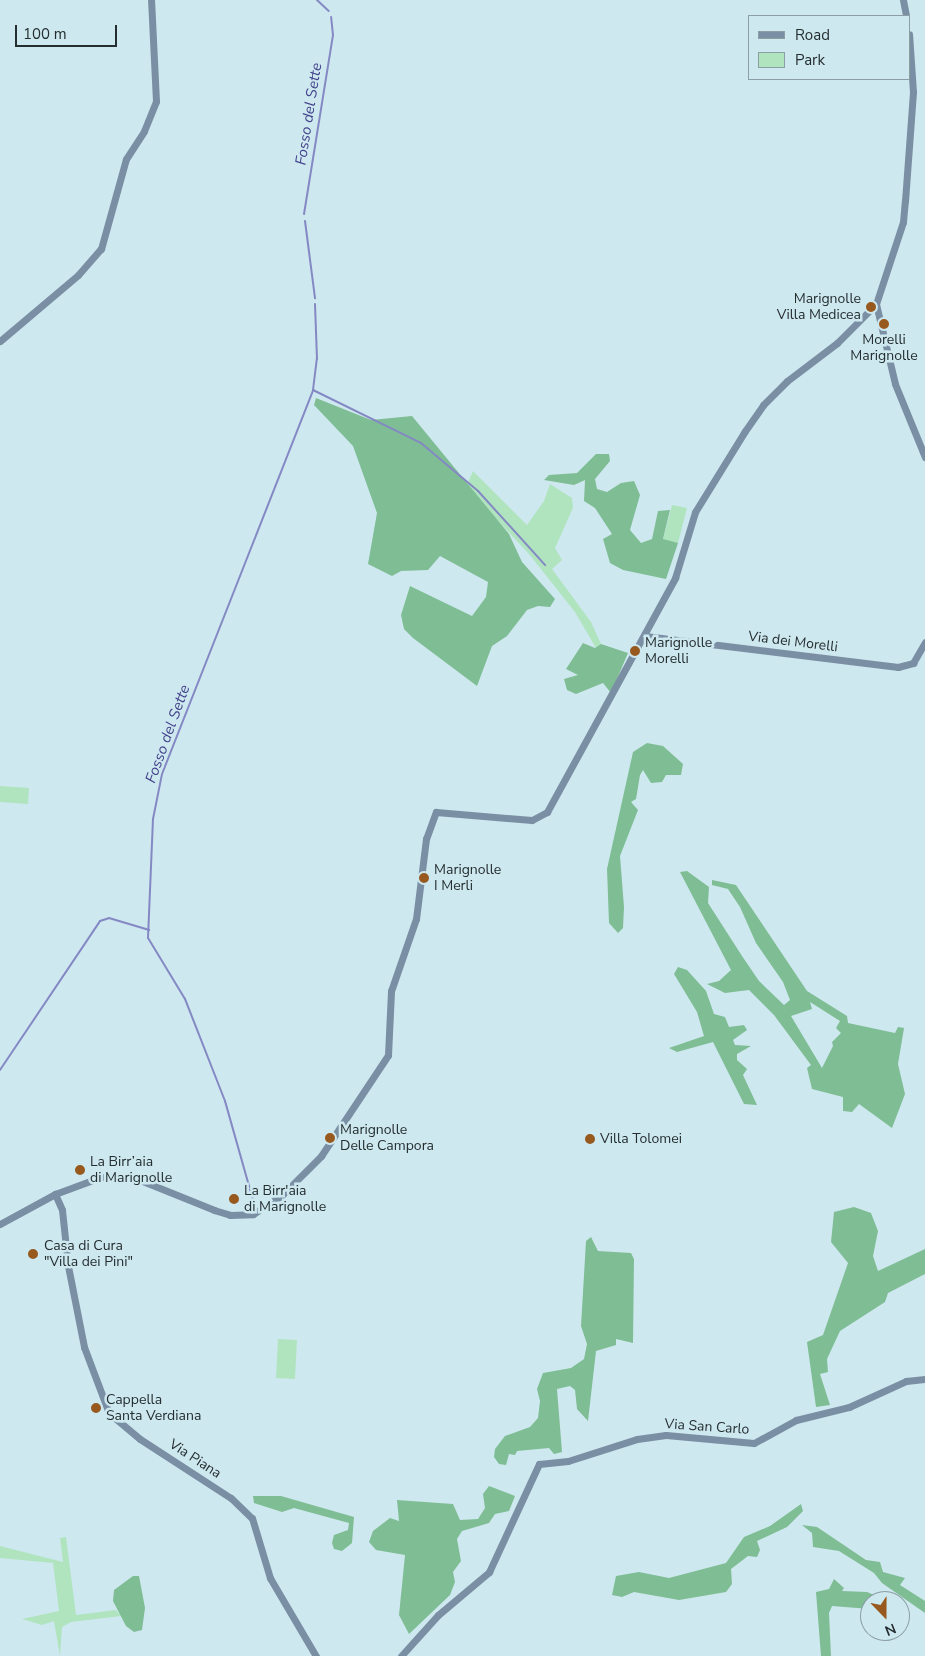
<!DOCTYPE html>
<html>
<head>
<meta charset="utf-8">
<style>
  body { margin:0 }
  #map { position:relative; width:925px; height:1656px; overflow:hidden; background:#cee8ef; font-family:"Nunito Sans",sans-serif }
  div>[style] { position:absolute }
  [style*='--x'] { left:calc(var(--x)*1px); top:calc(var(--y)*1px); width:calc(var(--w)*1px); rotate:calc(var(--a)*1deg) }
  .green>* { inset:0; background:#b0e4bf }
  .forest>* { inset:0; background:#7fbd94 }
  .stream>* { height:2px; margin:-1px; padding:0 1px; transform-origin:1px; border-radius:1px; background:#8489c4 }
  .street>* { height:7px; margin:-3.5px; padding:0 3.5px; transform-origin:3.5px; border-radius:3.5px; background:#7a8fa4 }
  .dots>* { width:14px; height:14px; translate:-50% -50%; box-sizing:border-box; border:2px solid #cee8ef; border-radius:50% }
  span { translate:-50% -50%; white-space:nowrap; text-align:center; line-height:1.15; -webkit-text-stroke:5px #cee8ef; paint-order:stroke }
  .poi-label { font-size:14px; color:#242e30 }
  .right { translate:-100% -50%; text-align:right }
  .left { translate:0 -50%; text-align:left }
  .street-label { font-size:14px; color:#242e30 }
  .water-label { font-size:15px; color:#42428b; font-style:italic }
  .legend { position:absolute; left:748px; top:15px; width:162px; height:65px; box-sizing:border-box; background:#cee8ef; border:1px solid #8a9ea3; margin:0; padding:6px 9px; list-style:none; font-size:15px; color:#242e30 }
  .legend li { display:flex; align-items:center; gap:10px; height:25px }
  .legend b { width:25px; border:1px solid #8a9ea3 }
  .north { position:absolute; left:860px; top:1591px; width:50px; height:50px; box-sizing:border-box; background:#cee8ef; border:1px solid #8a9ea3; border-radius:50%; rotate:158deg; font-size:14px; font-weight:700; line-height:20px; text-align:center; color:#242e30 }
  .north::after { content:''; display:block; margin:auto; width:18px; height:22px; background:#97591e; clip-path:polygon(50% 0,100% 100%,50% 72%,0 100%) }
  .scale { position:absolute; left:15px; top:25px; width:102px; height:22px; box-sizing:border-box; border:2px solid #242e30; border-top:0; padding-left:6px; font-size:15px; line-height:18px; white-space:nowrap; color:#242e30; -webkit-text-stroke:4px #cee8ef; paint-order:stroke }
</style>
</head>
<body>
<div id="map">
  <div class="green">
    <div style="clip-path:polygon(473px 471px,527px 525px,544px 501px,550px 484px,572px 498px,573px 508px,555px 548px,562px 560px,552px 569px,591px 622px,601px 644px,596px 648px,575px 612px,529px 554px,470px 491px,467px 485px)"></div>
    <div style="clip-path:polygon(672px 505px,687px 508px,678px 543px,663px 540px)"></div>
    <div style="clip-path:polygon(0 786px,29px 788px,28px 804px,0 802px)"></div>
    <div style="clip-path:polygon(278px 1339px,297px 1340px,295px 1379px,276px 1378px)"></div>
    <div style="clip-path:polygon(66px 1537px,76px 1615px,116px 1610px,121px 1616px,71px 1622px,62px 1627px,60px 1656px,54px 1621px,42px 1625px,22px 1619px,59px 1611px,53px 1563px,0 1558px,0 1546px,63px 1562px,60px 1538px)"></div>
  </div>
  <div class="forest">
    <div style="clip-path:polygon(316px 398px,371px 420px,412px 416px,509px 534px,522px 562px,555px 599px,550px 607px,538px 606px,527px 610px,507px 636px,492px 646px,477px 686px,413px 638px,404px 629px,401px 615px,410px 586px,472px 616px,486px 597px,488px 582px,440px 556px,428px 570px,401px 571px,392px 576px,368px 564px,377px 513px,353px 446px,314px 405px)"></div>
    <div style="clip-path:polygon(596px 454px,609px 454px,610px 461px,595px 479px,597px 489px,607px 492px,621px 483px,634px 481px,640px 495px,630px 530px,641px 543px,652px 539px,658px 511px,670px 510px,663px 539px,678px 543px,666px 579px,623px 570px,610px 563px,603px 539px,612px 534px,595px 508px,584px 501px,585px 480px,574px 485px,544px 480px,549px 475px,577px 473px)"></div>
    <div style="clip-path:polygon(583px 643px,595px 648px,601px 644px,628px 653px,611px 693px,603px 683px,576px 694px,567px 690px,564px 679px,578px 675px,566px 669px)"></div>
    <div style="clip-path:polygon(647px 743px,663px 746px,683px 764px,681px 775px,666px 775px,662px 782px,651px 783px,643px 770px,640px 775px,636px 799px,631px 802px,638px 810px,620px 856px,624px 907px,623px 928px,618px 933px,609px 923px,607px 869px,633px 752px)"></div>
    <div style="clip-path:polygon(evenodd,687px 871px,709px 887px,708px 903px,742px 956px,759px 981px,784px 1005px,790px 1000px,783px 982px,756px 943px,740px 907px,728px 889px,712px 885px,712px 880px,736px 885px,807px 991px,847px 1016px,848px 1023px,895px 1033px,898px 1027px,904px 1028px,898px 1064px,905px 1094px,892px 1128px,859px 1104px,852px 1112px,843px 1111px,843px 1097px,812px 1089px,807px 1068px,811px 1065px,774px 1015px,749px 990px,725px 993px,707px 984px,719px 981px,731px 970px,680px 872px,687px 871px,810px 1002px,840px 1021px,836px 1028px,841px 1033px,832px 1042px,833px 1046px,822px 1068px,791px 1016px,812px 1009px,810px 1002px)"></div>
    <div style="clip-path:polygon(678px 967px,687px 970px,706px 991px,714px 1014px,725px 1017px,729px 1027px,744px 1025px,747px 1030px,733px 1040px,735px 1045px,751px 1046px,737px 1054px,737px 1060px,747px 1069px,743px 1075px,757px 1105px,744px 1104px,713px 1042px,677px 1052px,669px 1048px,704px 1036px,697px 1012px,674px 974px)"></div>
    <div style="clip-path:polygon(854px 1207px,871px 1213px,878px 1231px,873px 1256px,878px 1271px,925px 1249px,925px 1274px,888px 1293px,885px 1302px,840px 1331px,827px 1359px,828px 1372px,820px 1374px,830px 1405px,816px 1407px,807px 1342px,823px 1335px,848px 1263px,831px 1242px,834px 1212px)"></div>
    <div style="clip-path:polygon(591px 1237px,598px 1251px,631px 1253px,634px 1259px,633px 1343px,616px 1339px,616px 1345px,596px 1351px,588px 1421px,577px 1409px,575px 1390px,570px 1386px,557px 1389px,562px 1452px,554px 1454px,549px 1448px,517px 1451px,515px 1455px,509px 1454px,506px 1465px,499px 1464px,494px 1457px,495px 1449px,505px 1436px,530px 1427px,538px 1418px,540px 1401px,537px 1389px,543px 1373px,571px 1368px,584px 1359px,587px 1344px,581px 1326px,586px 1241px)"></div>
    <div style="clip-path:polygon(489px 1486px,515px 1496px,509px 1511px,495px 1514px,489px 1523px,462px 1531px,457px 1539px,461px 1561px,453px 1572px,455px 1582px,450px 1595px,409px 1634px,399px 1615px,405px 1555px,376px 1550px,369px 1542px,373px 1531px,390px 1518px,399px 1521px,397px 1500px,453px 1504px,460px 1520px,478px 1519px,485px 1508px,483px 1494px)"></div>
    <div style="clip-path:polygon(253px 1496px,281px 1496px,354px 1517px,352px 1543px,342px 1551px,334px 1549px,332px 1543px,334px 1535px,348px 1530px,349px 1523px,294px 1508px,282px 1512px,254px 1503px)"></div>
    <div style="clip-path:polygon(801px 1504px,803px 1511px,787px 1527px,757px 1541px,760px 1550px,757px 1557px,748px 1556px,731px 1569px,732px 1584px,726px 1592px,679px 1600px,634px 1592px,622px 1597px,612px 1595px,616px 1576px,639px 1572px,669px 1578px,726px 1563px,744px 1537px,770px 1526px)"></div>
    <div style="clip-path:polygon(802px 1525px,817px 1527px,866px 1560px,880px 1562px,883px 1572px,905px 1578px,900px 1585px,925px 1601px,925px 1613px,882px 1583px,874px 1573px,839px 1551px,813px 1547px,812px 1533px)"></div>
    <div style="clip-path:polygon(133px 1576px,139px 1576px,145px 1608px,142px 1630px,134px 1632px,126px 1626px,113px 1601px,114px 1590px)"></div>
    <div style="clip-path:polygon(834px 1579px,844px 1588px,842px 1591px,867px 1592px,888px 1601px,870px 1601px,870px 1609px,832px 1606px,829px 1613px,831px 1656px,821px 1656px,816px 1592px,829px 1589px)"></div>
  </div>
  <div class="stream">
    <div style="--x:317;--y:0;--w:16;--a:43"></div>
    <div style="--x:304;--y:214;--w:181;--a:-80.8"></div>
    <div style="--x:333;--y:35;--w:18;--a:-96"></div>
    <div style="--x:305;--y:221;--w:78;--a:82.6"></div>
    <div style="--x:313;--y:390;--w:120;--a:26.1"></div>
    <div style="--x:421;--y:443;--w:75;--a:40.1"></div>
    <div style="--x:478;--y:491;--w:100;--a:47.8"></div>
    <div style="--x:0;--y:1070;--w:179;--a:-56.1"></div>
    <div style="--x:100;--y:921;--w:9;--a:-18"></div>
    <div style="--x:109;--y:918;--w:42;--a:16.7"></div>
    <div style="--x:253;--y:1200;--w:103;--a:-105.8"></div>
    <div style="--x:225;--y:1101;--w:110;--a:-111.4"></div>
    <div style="--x:185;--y:999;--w:71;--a:-121.2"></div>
    <div style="--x:148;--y:938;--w:119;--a:-87.6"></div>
    <div style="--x:153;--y:819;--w:46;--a:-78.7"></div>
    <div style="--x:162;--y:774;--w:413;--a:-68.5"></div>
    <div style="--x:313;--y:390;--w:31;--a:-83"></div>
    <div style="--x:317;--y:359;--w:55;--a:-92.1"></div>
  </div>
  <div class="street">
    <div style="--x:903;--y:0;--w:16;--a:79"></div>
    <div style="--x:876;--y:304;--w:82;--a:76.6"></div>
    <div style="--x:895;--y:384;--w:79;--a:67.7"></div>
    <div style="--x:0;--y:341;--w:102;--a:-40.2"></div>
    <div style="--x:78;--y:275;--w:35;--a:-49"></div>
    <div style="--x:101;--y:249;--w:93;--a:-74.5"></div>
    <div style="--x:126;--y:159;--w:33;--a:-57"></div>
    <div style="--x:144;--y:131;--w:32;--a:-68"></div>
    <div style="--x:156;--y:101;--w:101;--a:-92.8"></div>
    <div style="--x:645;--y:636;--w:255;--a:7"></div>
    <div style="--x:898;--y:667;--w:16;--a:-15"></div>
    <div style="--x:913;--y:663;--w:24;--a:-60"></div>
    <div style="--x:55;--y:1194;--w:17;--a:66"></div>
    <div style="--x:62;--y:1210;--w:56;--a:83.9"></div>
    <div style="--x:68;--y:1266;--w:83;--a:78.8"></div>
    <div style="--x:84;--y:1347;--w:71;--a:69.3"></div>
    <div style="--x:109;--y:1413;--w:40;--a:40"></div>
    <div style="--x:140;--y:1439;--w:108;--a:33"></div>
    <div style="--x:231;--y:1498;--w:29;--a:44"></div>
    <div style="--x:252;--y:1518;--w:63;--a:73.3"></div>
    <div style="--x:270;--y:1578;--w:91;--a:59.5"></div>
    <div style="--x:0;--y:1224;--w:63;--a:-28.6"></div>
    <div style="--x:55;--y:1194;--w:49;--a:-20.3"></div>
    <div style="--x:101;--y:1177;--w:29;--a:-2"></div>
    <div style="--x:130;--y:1176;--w:91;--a:22"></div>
    <div style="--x:214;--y:1210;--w:17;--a:17"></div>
    <div style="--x:230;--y:1215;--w:23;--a:-2"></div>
    <div style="--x:253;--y:1214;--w:33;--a:-33"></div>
    <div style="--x:281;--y:1196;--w:57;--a:-45"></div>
    <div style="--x:321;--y:1156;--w:121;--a:-56.4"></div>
    <div style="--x:388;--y:1055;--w:64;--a:-87.3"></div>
    <div style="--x:391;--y:991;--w:76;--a:-70.9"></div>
    <div style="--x:416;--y:919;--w:81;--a:-82.9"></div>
    <div style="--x:426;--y:839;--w:29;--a:-70"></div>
    <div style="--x:436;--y:812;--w:96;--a:4.8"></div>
    <div style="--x:532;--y:820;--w:17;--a:-28"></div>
    <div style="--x:547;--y:812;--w:267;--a:-61.3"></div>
    <div style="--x:675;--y:578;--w:69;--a:-73.1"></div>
    <div style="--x:695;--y:512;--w:95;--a:-58.3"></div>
    <div style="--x:745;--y:431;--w:32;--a:-55"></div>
    <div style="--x:763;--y:405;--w:34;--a:-45"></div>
    <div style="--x:787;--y:381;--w:63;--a:-37.2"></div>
    <div style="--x:837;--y:343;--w:55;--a:-45"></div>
    <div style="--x:876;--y:304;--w:86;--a:-71.8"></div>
    <div style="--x:903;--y:222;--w:21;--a:-85"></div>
    <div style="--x:905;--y:201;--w:109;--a:-85.8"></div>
    <div style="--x:913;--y:92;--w:58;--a:-93.9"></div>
    <div style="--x:401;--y:1656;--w:55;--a:-47.9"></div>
    <div style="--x:438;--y:1615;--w:67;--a:-40.1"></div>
    <div style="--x:489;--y:1572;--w:119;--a:-65.2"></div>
    <div style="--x:539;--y:1464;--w:29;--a:-6"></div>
    <div style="--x:568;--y:1461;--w:72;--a:-17.7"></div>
    <div style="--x:637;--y:1439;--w:29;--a:-8"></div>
    <div style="--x:666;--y:1435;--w:88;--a:5.2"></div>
    <div style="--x:754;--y:1443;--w:48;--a:-28.7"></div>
    <div style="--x:796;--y:1420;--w:55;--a:-13.8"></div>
    <div style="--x:849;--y:1407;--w:63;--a:-24.5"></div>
    <div style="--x:906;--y:1381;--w:19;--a:-6"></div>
  </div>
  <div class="dots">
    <div style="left:871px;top:307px;background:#97591e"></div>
    <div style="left:884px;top:324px;background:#97591e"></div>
    <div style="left:635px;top:651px;background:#97591e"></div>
    <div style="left:424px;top:878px;background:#97591e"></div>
    <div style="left:330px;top:1138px;background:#97591e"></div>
    <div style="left:590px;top:1139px;background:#97591e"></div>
    <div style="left:80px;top:1170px;background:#97591e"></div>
    <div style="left:234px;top:1199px;background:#97591e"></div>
    <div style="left:33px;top:1254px;background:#97591e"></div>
    <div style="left:96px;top:1408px;background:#97591e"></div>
  </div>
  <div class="poi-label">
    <span class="right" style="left:861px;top:307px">Marignolle<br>Villa Medicea</span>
    <span style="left:884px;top:348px">Morelli<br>Marignolle</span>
    <span class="left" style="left:645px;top:651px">Marignolle<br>Morelli</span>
    <span class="left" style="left:434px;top:878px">Marignolle<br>I Merli</span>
    <span class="left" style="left:340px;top:1138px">Marignolle<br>Delle Campora</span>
    <span class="left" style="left:600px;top:1139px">Villa Tolomei</span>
    <span class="left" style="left:90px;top:1170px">La Birr’aia<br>di Marignolle</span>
    <span class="left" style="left:244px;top:1199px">La Birr'aia<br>di Marignolle</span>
    <span class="left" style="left:44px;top:1254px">Casa di Cura<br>"Villa dei Pini"</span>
    <span class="left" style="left:106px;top:1408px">Cappella<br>Santa Verdiana</span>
  </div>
  <div class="street-label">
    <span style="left:793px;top:642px;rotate:7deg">Via dei Morelli</span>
    <span style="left:707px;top:1427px;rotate:4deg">Via San Carlo</span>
    <span style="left:195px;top:1459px;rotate:33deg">Via Piana</span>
  </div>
  <div class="water-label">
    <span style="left:309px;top:114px;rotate:-81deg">Fosso del Sette</span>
    <span style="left:168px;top:734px;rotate:-70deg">Fosso del Sette</span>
  </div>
  <ul class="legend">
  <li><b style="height:6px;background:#7a8fa4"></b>Road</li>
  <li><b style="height:14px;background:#b0e4bf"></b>Park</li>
  </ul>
  <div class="north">N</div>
  <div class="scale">100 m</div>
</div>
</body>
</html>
